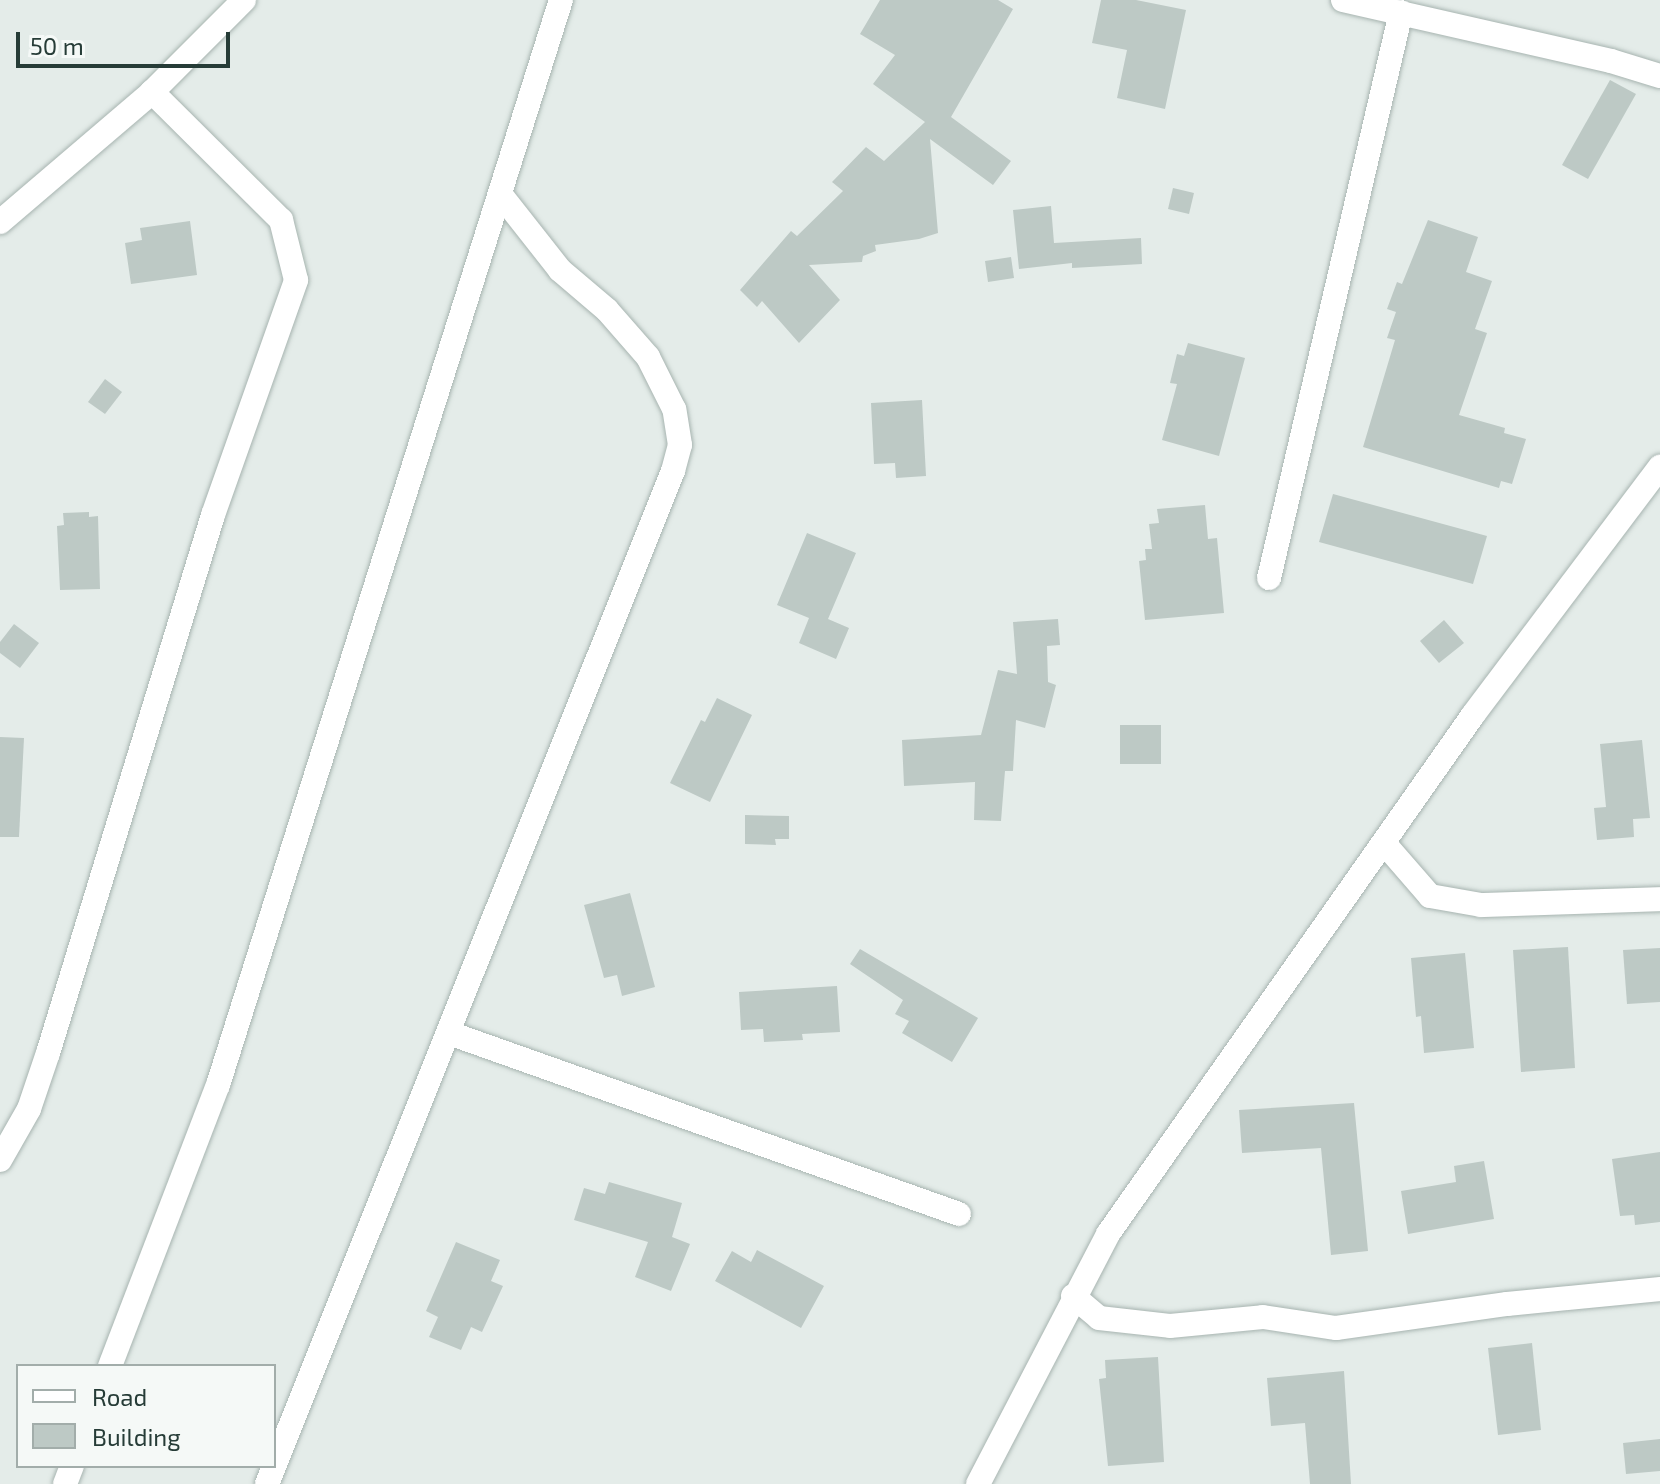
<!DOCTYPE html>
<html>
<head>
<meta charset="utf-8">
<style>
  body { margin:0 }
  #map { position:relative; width:1660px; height:1484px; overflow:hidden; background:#e4ece9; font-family:"Exo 2",sans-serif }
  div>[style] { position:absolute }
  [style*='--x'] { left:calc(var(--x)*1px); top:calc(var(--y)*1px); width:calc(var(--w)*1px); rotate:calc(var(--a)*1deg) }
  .building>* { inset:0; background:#bdc9c5 }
  .roads { filter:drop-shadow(0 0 2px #a7b4b0) drop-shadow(0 0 2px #a7b4b0) }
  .minor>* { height:24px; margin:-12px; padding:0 12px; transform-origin:12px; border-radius:12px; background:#fff }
  .secondary>* { height:24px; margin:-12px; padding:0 12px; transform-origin:12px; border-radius:12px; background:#fff }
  span { translate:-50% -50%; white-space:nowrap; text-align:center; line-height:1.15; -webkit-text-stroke:6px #f5f9f7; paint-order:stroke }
  .legend { position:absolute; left:16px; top:1364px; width:260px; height:104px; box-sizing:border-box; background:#f5f9f7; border:2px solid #a2adaa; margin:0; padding:10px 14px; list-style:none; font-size:24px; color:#263c37 }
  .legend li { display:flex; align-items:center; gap:16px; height:40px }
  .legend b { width:40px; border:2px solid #a2adaa }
  .scale { position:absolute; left:16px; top:32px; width:214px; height:36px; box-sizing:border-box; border:4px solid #263c37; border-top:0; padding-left:10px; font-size:24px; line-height:28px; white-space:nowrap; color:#263c37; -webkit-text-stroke:6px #f5f9f7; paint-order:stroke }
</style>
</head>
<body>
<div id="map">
  <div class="building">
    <div style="clip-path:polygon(880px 0,998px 0,1013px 9px,951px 117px,1011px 161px,993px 185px,930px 139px,938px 233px,919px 239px,875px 245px,876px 251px,863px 256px,862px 262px,809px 265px,840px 300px,799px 343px,762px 301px,757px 307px,740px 290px,791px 231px,797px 236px,843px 191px,832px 182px,866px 147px,884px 161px,925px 122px,873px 84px,895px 55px,860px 34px)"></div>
    <div style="clip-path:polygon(1101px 0,1136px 0,1186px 10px,1165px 109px,1117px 98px,1127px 50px,1092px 43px)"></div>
    <div style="clip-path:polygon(1610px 80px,1636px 94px,1588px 179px,1562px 165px)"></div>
    <div style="clip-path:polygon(1173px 188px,1194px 193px,1189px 214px,1168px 209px)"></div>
    <div style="clip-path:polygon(1051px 206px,1054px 243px,1141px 238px,1142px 264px,1072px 268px,1072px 263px,1019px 269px,1013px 210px)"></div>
    <div style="clip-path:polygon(1428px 220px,1478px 237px,1466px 272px,1492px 281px,1475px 329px,1487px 333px,1459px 415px,1505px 428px,1504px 433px,1526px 439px,1512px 484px,1501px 481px,1499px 488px,1363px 447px,1395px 340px,1387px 338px,1396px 312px,1387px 309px,1397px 282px,1402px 284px)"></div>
    <div style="clip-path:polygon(190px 221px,197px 275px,131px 284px,125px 243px,142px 240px,140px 228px)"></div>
    <div style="clip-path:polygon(1011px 257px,1014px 278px,988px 282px,985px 261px)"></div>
    <div style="clip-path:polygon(1188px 343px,1245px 358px,1219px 456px,1162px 440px,1177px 384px,1170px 383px,1177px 354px,1184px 356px)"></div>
    <div style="clip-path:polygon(105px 379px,122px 392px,105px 414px,88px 402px)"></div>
    <div style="clip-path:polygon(922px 400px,926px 476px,896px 478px,895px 463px,874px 464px,871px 403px)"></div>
    <div style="clip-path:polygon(1333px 494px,1487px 536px,1473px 584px,1319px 542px)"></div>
    <div style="clip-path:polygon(1205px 505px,1208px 539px,1217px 538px,1224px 613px,1145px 620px,1139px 561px,1146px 560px,1145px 549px,1152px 549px,1149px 524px,1159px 523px,1157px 509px)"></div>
    <div style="clip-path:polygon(89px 512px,89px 517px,98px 516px,100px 589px,60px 590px,57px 526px,64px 525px,63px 513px)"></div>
    <div style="clip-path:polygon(807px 533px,856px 553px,828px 619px,849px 628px,836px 659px,799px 643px,809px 618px,777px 605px)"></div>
    <div style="clip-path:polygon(1058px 619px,1060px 645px,1047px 646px,1048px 682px,1056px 685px,1045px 728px,1016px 720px,1013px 771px,1005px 771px,1001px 821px,974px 820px,975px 782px,904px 786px,902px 740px,981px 735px,998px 670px,1017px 674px,1013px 622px)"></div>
    <div style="clip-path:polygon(1444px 620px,1464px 643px,1439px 663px,1420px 641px)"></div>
    <div style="clip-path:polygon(14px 624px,39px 643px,20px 668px,0 653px,0 642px)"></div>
    <div style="clip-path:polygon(717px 698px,752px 715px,710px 802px,670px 783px,701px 720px,705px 722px)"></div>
    <div style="clip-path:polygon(1120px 725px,1161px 725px,1161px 764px,1120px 764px)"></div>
    <div style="clip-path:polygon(0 737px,24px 738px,19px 837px,0 837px)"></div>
    <div style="clip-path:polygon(1642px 740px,1650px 818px,1633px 819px,1634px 837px,1597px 840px,1594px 808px,1606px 807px,1600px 744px)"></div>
    <div style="clip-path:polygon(745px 815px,789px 816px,789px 839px,775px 839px,776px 845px,745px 844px)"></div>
    <div style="clip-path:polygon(630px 893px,655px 987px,622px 996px,617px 975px,604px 978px,584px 905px)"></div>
    <div style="clip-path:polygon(1568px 947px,1575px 1068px,1521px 1072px,1513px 950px)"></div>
    <div style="clip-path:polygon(1660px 948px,1660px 1002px,1627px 1004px,1623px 950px)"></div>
    <div style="clip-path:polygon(860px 949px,978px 1018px,952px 1062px,902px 1033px,909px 1021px,895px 1014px,903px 1000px,850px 964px)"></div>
    <div style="clip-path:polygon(1465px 953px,1474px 1048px,1424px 1053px,1421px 1016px,1416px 1017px,1411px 958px)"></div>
    <div style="clip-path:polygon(837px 986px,840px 1032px,802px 1034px,803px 1040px,764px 1042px,763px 1029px,741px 1030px,739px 992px)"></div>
    <div style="clip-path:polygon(1354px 1103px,1368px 1251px,1331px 1255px,1321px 1148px,1242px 1153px,1239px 1110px)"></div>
    <div style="clip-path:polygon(1660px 1152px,1660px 1222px,1635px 1225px,1634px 1215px,1620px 1216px,1612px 1159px)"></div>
    <div style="clip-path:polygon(1484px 1161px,1494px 1219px,1408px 1234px,1401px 1191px,1456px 1182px,1454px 1166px)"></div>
    <div style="clip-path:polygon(609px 1182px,682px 1203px,672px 1237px,690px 1244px,671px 1291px,635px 1277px,648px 1242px,574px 1220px,584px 1188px,605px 1194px)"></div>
    <div style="clip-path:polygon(456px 1242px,500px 1260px,491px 1281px,503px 1286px,482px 1332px,471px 1327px,461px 1350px,429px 1337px,438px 1317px,426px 1311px)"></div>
    <div style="clip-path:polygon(757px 1250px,824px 1286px,801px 1328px,715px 1281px,732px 1251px,751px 1262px)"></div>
    <div style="clip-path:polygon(1532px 1343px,1541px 1430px,1498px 1435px,1488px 1348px)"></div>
    <div style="clip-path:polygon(1158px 1357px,1164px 1462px,1108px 1466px,1099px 1379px,1106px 1378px,1105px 1360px)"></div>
    <div style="clip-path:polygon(1344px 1371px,1351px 1484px,1310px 1484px,1305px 1423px,1271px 1426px,1267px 1378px)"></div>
    <div style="clip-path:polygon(1660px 1439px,1660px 1471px,1626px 1474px,1623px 1443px)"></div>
  </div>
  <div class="roads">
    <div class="minor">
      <div style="--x:1343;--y:0;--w:275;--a:12.8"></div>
      <div style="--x:1611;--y:61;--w:51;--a:17"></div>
      <div style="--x:0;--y:222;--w:200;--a:-40.5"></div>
      <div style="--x:152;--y:92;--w:130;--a:-45"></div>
      <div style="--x:1269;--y:578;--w:581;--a:-76.87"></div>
      <div style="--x:1384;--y:843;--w:70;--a:49"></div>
      <div style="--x:1430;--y:896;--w:52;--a:10"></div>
      <div style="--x:1481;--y:905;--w:179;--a:-1.9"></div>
      <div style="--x:449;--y:1033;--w:541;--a:19.54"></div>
      <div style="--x:0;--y:1160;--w:59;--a:-60.4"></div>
      <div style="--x:29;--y:1109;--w:59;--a:-71.3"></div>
      <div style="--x:48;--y:1053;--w:563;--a:-72.95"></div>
      <div style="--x:213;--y:515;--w:249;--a:-70.5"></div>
      <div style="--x:296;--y:280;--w:62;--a:-104"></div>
      <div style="--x:281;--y:220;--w:182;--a:-135.2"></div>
      <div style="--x:1073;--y:1296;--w:34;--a:40"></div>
      <div style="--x:1099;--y:1318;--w:71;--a:6.4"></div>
      <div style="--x:1170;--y:1326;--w:93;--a:-5.5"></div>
      <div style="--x:1263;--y:1317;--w:74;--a:8.6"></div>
      <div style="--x:1336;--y:1328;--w:173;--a:-8"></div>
      <div style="--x:1507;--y:1304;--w:154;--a:-5.6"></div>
      <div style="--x:267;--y:1484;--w:1091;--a:-68.16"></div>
      <div style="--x:673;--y:471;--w:27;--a:-75"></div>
      <div style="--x:680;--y:445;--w:36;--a:-99"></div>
      <div style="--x:674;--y:409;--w:58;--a:-116.6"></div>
      <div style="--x:648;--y:357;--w:62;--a:-131.1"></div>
      <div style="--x:607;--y:310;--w:62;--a:-139.6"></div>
      <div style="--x:560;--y:270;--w:95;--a:-128.2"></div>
      <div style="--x:978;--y:1484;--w:282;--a:-62.5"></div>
      <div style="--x:1108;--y:1234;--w:634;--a:-54.88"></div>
      <div style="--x:1473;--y:715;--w:311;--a:-53"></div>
    </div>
    <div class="secondary">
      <div style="--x:110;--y:1366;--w:301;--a:-69"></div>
      <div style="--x:218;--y:1085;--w:1138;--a:-72.46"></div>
      <div style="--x:65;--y:1484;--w:19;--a:-69"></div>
    </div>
  </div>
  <ul class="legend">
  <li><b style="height:10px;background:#fff"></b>Road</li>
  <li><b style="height:22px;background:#bdc9c5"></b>Building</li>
  </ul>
  <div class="scale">50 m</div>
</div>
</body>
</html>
